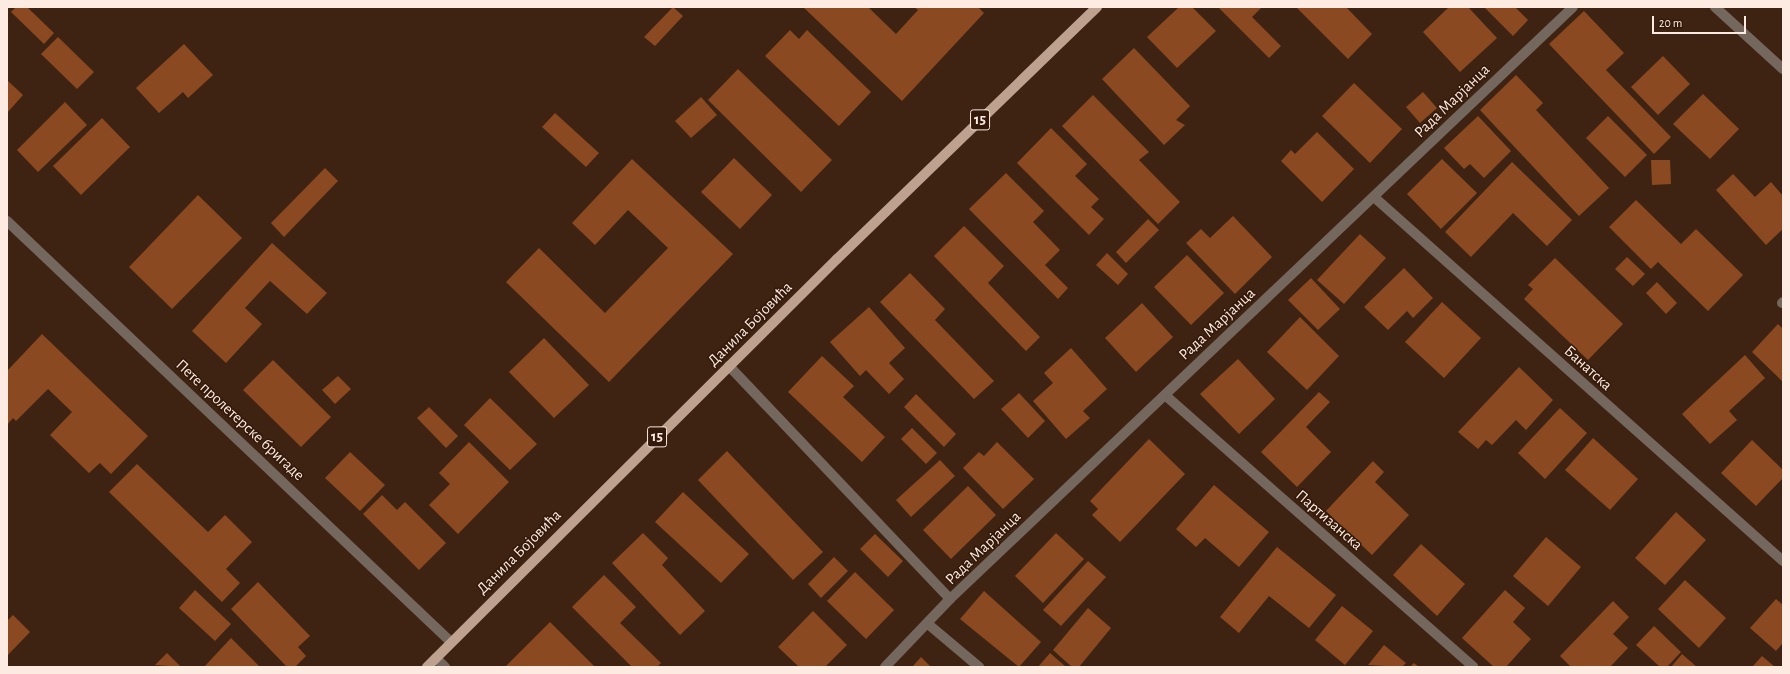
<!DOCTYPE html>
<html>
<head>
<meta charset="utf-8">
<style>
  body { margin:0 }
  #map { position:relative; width:1790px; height:674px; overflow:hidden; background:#3e2313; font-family:"Alegreya Sans",sans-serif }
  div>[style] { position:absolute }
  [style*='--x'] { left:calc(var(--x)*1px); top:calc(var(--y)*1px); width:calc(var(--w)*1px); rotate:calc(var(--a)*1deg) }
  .building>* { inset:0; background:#8a4920 }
  .lane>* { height:10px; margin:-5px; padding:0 5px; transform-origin:5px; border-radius:5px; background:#74675e }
  .street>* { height:10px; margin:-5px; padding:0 5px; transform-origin:5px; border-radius:5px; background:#74675e }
  .primary>* { height:10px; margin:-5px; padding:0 5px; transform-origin:5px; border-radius:5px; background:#bea28f }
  span { translate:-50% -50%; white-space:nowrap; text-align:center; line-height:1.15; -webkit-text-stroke:3px #331909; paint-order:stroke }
  .shield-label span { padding:1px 3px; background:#331909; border:1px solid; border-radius:3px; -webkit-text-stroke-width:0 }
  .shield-label { font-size:15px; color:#fdeae0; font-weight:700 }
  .street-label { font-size:16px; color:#fdeae0 }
  .frame { position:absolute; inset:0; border:8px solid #fdeae0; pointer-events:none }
  .scale { position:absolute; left:1652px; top:16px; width:94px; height:18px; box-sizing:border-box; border:2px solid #fdeae0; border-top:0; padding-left:5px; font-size:12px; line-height:14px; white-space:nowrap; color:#fdeae0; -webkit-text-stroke:3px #331909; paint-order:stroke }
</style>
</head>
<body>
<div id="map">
  <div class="building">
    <div style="clip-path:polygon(16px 7px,27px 7px,54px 33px,44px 44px,11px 12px)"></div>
    <div style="clip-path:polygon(673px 7px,683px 16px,655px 46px,644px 37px)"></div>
    <div style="clip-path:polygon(803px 7px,868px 7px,896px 34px,918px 10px,914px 7px,978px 7px,984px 13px,902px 101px)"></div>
    <div style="clip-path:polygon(1179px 7px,1192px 7px,1216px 31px,1177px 68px,1147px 37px)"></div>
    <div style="clip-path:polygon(1218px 7px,1262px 7px,1252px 17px,1281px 46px,1269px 58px)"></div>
    <div style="clip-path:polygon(1296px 7px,1346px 7px,1372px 34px,1348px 59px)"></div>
    <div style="clip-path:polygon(1449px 7px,1468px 7px,1497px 38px,1460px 72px,1423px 32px)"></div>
    <div style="clip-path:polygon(1484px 7px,1515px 7px,1528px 20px,1513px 36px)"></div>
    <div style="clip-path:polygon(1584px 11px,1624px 53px,1606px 70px,1671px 137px,1654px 154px,1549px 44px)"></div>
    <div style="clip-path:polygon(790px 30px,799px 39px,807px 30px,871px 92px,839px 126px,765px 56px)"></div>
    <div style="clip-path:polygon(58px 37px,94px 72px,77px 89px,41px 54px)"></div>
    <div style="clip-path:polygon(184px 44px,213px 75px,188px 98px,183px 92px,159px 113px,136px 88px)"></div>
    <div style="clip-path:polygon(1134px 48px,1190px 106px,1176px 120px,1185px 125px,1164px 145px,1102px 79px)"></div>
    <div style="clip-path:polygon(1663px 56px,1690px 84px,1658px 115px,1631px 87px)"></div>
    <div style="clip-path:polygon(738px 69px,832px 160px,801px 192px,708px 100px)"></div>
    <div style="clip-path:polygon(1516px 75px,1543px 103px,1536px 110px,1609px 188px,1579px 216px,1480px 110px)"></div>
    <div style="clip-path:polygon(7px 80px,23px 95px,7px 113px)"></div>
    <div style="clip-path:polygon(1354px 83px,1402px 129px,1370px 163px,1322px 116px)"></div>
    <div style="clip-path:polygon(1423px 92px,1437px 108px,1420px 123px,1406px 107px)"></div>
    <div style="clip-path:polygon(1703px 94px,1739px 129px,1710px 159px,1673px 124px)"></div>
    <div style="clip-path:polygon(1093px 95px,1149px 152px,1139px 160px,1180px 202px,1158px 224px,1062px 126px)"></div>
    <div style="clip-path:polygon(701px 97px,717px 115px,691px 138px,675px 121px)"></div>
    <div style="clip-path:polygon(65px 102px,87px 125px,38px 172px,17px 150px)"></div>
    <div style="clip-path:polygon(555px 113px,599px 153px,586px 167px,542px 127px)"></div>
    <div style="clip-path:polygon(1478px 116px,1511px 151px,1484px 178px,1470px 164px,1464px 169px,1444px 148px)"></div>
    <div style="clip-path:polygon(1608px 116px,1647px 155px,1625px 177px,1586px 138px)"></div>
    <div style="clip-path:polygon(102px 118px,130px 147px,81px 195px,53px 166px)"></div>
    <div style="clip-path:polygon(1051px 128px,1087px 164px,1075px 176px,1099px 199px,1091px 207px,1104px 219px,1089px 235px,1017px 163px)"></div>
    <div style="clip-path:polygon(1317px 132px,1354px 169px,1322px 202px,1281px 161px,1291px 150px,1295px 154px)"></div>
    <div style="clip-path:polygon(734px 158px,772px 195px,740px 229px,701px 192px)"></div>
    <div style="clip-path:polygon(632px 159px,733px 254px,609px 382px,506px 282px,539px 248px,605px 313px,668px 248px,628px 210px,595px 245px,572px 223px)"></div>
    <div style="clip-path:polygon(1442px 159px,1477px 193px,1441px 229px,1407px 194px)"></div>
    <div style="clip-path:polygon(1651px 160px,1670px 160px,1671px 184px,1652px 185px)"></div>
    <div style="clip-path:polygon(1512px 162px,1572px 220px,1547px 246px,1513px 213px,1471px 257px,1445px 232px)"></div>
    <div style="clip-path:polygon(325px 168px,338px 181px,284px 237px,271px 223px)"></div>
    <div style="clip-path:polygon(1006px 173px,1044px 211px,1033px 222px,1060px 250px,1045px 265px,1068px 288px,1058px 299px,969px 209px)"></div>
    <div style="clip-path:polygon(1733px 174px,1755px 197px,1771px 182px,1783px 196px,1783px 229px,1766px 245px,1716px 190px)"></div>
    <div style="clip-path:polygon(198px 195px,242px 238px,172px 309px,129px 267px)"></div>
    <div style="clip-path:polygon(1636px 200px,1681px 244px,1696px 229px,1743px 275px,1708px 311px,1658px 262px,1651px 269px,1609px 227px)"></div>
    <div style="clip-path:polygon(1233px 216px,1272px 257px,1235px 294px,1186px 243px,1201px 229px,1210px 238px)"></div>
    <div style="clip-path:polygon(1148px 219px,1159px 230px,1126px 263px,1116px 252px)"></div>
    <div style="clip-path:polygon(964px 226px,1004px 266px,988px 283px,1040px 337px,1026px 351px,934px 256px)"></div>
    <div style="clip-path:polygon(1360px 234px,1386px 258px,1344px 304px,1317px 280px)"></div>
    <div style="clip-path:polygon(272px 243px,327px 293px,307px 314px,270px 281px,245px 308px,262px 324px,226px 363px,192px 331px)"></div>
    <div style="clip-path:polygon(1107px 253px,1128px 274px,1118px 285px,1096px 265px)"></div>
    <div style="clip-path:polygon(1187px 255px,1224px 293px,1191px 325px,1154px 287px)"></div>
    <div style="clip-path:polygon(1627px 257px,1645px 274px,1633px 286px,1615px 269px)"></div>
    <div style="clip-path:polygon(1555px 258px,1623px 324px,1588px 360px,1524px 299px,1533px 289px,1528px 285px)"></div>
    <div style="clip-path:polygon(1404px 268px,1433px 298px,1413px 318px,1407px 311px,1388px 330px,1364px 307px)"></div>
    <div style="clip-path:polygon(910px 273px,945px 309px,935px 320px,994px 381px,974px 399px,880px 302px)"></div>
    <div style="clip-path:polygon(1311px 278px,1340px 309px,1318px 330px,1288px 300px)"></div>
    <div style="clip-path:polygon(1657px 282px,1677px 303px,1666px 314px,1646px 293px)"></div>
    <div style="clip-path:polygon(1442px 302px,1481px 338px,1444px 378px,1405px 342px)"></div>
    <div style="clip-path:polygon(1142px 303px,1173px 337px,1136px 372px,1105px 338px)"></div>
    <div style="clip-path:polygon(869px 307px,905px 348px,889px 363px,904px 379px,889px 394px,866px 370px,860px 376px,830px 342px)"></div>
    <div style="clip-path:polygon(1300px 317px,1339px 356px,1307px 390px,1267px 352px)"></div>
    <div style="clip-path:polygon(1778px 324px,1783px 329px,1783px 382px,1752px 352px)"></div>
    <div style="clip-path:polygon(42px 334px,148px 436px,111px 474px,100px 463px,89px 473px,50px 435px,72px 412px,48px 389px,16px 421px,13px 418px,7px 425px,7px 371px)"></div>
    <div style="clip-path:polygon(544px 338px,589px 385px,554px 418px,509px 372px)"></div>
    <div style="clip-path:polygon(1071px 348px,1107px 389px,1083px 411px,1090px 418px,1066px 439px,1033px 401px,1053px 383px,1044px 373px)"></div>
    <div style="clip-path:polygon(1745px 355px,1765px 378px,1729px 411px,1737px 420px,1710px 444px,1682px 414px)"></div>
    <div style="clip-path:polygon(822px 356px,854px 386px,843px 397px,885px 437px,862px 462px,788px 392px)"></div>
    <div style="clip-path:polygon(1238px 359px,1275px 399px,1239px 434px,1200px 394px)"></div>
    <div style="clip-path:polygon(273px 360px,331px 417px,301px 447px,243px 390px)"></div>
    <div style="clip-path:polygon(1519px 367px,1553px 400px,1526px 430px,1516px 420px,1492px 445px,1486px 440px,1478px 449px,1458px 432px)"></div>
    <div style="clip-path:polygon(338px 376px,351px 389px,335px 404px,322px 390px)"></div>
    <div style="clip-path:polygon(1319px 392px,1330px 402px,1306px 427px,1331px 452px,1297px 487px,1261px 452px)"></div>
    <div style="clip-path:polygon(1019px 393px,1045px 421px,1028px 438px,1001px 409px)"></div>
    <div style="clip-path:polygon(916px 394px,956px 434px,944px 447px,904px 407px)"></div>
    <div style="clip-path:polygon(490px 398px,537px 444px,510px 470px,464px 425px)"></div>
    <div style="clip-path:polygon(429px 407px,458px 436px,446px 448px,417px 418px)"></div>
    <div style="clip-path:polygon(1560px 408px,1587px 433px,1545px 479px,1518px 453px)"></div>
    <div style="clip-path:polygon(912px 428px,937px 453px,926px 464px,901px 439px)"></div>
    <div style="clip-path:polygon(1593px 438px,1638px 479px,1610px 510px,1565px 470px)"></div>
    <div style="clip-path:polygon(1149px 439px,1185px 474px,1120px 542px,1092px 515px,1098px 509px,1090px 501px)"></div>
    <div style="clip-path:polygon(1752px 440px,1783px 470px,1783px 478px,1756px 506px,1721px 473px)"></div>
    <div style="clip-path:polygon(469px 442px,509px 482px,458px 534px,429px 505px,450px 484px,439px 473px)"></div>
    <div style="clip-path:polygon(997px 442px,1034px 479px,1003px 509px,963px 468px,979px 452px,984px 456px)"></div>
    <div style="clip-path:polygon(727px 451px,823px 552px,793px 580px,698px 480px)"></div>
    <div style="clip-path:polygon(350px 452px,385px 485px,360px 511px,325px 478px)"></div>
    <div style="clip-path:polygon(940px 460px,955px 476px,911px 517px,896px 500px)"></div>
    <div style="clip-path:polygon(1373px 461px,1384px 472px,1375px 482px,1409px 515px,1372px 555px,1326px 511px)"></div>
    <div style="clip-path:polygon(137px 464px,208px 532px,225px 515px,252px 542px,226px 569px,240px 583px,222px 602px,109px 492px)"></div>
    <div style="clip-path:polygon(1214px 485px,1269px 532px,1239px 567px,1205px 538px,1196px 547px,1176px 529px)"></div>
    <div style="clip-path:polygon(968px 486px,996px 515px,951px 559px,923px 530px)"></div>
    <div style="clip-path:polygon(683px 492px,749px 554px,721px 583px,655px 522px)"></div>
    <div style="clip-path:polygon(382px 495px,397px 510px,405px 502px,446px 543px,419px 570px,363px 514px)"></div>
    <div style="clip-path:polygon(1676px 512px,1706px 540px,1665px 585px,1635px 558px)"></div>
    <div style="clip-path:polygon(643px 533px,668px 558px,662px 565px,705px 611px,680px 635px,612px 563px)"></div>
    <div style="clip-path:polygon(1056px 533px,1084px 559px,1043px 603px,1015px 576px)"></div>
    <div style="clip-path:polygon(875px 534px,903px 561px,888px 577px,860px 549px)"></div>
    <div style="clip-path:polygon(1546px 537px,1581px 567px,1548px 606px,1513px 576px)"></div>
    <div style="clip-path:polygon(1421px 544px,1465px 584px,1437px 616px,1393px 575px)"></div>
    <div style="clip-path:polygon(1277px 547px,1336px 595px,1309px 628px,1269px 596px,1239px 633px,1220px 617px)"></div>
    <div style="clip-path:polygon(834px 557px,848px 571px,821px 598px,808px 584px)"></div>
    <div style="clip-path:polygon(1088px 561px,1106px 577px,1061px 626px,1043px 610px)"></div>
    <div style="clip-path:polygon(855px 572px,894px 610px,866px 639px,827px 601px)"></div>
    <div style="clip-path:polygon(604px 575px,636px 607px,620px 623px,661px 663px,657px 667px,632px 667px,572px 607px)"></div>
    <div style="clip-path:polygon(1685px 580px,1726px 618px,1699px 648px,1658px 609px)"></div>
    <div style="clip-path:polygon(258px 582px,310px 636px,298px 647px,306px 656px,295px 667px,287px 667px,231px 609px)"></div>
    <div style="clip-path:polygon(195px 590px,231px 624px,215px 641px,179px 608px)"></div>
    <div style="clip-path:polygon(1505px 590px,1525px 608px,1513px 622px,1531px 639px,1506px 667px,1494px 667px,1462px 638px)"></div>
    <div style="clip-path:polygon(984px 591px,1041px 642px,1019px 667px,960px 619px)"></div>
    <div style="clip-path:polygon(1776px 599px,1783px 605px,1783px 643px,1776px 651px,1750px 628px)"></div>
    <div style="clip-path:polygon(1613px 601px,1629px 617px,1613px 634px,1628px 648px,1610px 667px,1571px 667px,1560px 656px)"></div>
    <div style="clip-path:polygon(1342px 606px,1373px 631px,1345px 665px,1315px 640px)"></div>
    <div style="clip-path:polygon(1088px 608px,1111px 628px,1079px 667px,1072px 667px,1053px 650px)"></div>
    <div style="clip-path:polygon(813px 611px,847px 645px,825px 667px,799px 667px,778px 647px)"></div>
    <div style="clip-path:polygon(13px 615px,30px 632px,7px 656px,7px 621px)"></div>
    <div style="clip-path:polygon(550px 622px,595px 667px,505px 667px)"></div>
    <div style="clip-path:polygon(1654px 626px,1681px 652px,1667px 667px,1660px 667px,1636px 645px)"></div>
    <div style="clip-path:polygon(231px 638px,260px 667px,204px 667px)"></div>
    <div style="clip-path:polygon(1384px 645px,1406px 663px,1402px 667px,1368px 665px)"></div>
    <div style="clip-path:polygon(167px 653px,181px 667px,155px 665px)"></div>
    <div style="clip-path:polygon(1050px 653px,1066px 667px,1038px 667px)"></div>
    <div style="clip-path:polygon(1682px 654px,1697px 667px,1671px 667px)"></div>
    <div style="clip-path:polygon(1762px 656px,1775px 667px,1752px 667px)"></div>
    <div style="clip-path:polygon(921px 657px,931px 667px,912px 667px)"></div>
    <div style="clip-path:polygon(1414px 663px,1419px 667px,1410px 667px)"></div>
  </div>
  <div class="lane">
    <div style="--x:436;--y:658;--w:13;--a:45"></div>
  </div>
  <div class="street">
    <div style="--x:1715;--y:7;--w:92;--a:42.4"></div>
    <div style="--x:1374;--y:197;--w:548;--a:41.67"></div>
    <div style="--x:7;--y:221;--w:612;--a:43.48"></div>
    <div style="--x:1782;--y:303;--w:1;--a:-45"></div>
    <div style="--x:729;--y:366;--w:321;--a:46.5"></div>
    <div style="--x:1165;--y:395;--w:411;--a:41.4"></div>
    <div style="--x:928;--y:624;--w:67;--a:40.1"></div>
    <div style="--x:885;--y:667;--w:94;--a:-46.3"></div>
    <div style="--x:950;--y:599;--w:859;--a:-43.54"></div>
  </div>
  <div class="primary">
    <div style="--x:427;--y:667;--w:578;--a:-44.86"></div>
    <div style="--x:837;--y:259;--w:362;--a:-44.1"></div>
  </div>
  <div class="shield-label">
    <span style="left:980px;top:120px">15</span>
    <span style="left:657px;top:437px">15</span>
  </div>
  <div class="street-label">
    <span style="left:1452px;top:101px;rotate:-44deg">Рада Марјанца</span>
    <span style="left:750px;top:324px;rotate:-45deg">Данила Бојовића</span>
    <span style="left:1217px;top:324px;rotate:-43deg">Рада Марјанца</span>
    <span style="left:1588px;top:368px;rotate:42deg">Банатска</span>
    <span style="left:240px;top:420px;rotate:43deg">Пете пролетерске бригаде</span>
    <span style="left:1329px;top:520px;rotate:41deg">Партизанска</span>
    <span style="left:983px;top:548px;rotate:-44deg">Рада Марјанца</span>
    <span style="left:519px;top:552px;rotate:-45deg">Данила Бојовића</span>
  </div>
  <div class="frame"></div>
  <div class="scale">20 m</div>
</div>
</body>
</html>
